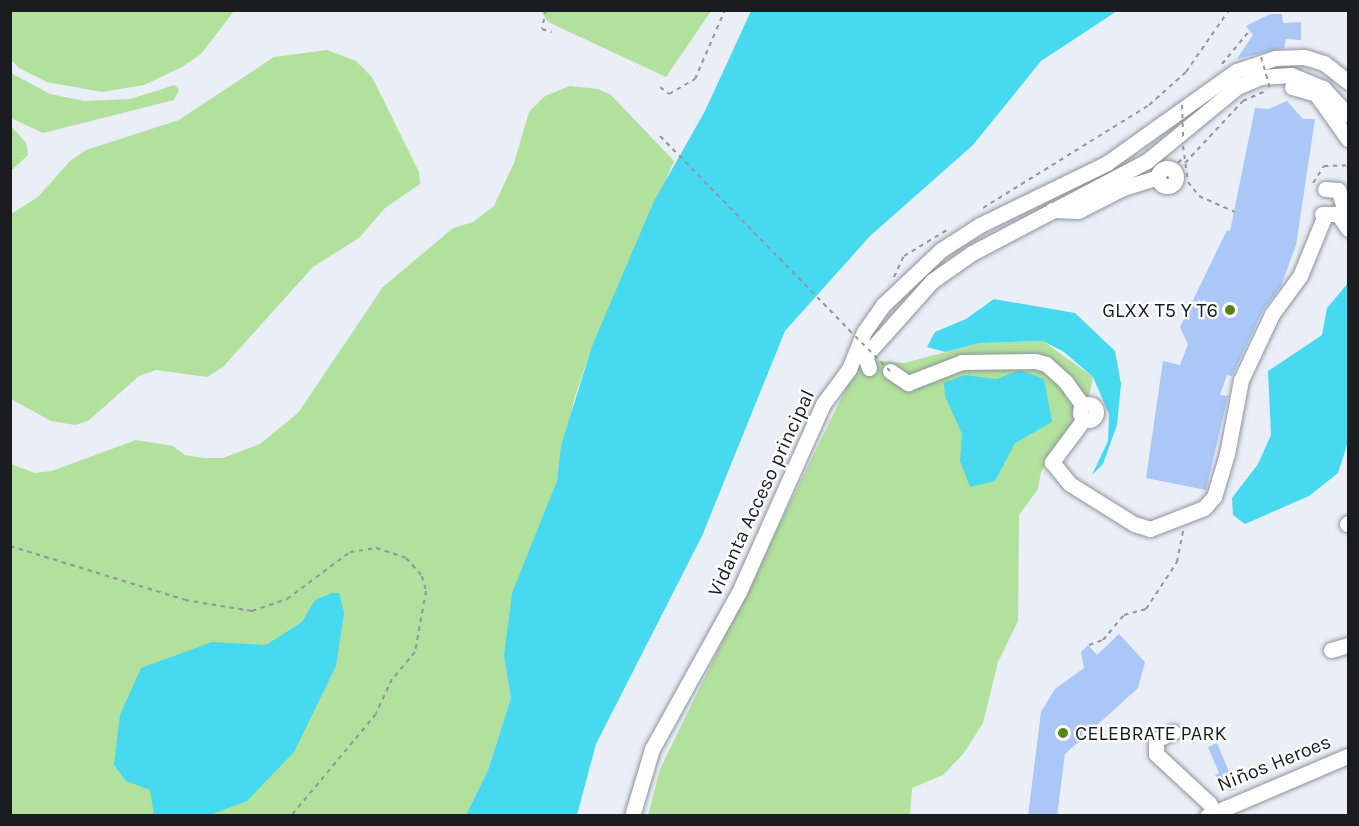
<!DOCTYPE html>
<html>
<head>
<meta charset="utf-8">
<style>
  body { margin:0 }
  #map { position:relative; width:1359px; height:826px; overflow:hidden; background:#e9eef7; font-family:Karla,sans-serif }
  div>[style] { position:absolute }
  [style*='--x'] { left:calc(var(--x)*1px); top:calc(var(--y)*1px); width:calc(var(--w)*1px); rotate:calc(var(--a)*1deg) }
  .green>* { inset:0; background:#b2e09d }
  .water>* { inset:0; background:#46d9ef }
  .building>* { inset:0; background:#aac7f7 }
  .path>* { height:2px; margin-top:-1px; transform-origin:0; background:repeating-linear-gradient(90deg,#92969d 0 4.5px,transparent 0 9px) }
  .roads { filter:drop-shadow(0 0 2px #8e939b) drop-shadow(0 0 2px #8e939b) }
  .minor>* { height:15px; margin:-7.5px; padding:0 7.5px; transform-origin:7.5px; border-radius:7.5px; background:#fff }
  .minor>.ring { margin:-7.5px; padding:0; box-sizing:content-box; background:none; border:15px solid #fff; border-radius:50% }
  .path-bridge>* { height:2px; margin-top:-1px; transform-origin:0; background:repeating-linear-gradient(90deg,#92969d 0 4.5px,transparent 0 9px) }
  .dots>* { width:16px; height:16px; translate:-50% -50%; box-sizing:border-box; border:3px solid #fff; border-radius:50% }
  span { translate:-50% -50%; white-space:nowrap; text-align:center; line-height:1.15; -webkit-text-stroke:4.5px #fff; paint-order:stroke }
  .poi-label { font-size:20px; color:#1a1c1f }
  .right { translate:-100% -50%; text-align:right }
  .left { translate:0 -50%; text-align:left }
  .street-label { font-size:20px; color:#1a1c1f }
  .frame { position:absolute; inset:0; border:12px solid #1a1c1f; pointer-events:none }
</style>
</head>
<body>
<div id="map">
  <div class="green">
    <div style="clip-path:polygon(10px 11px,11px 10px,234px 11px,201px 54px,182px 67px,144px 85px,102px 92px,47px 82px,19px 68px,11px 60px)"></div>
    <div style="clip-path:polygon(541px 11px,711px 11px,666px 77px,548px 22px)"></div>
    <div style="clip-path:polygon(327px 50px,356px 61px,372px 77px,419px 172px,420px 184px,385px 208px,359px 238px,313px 267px,223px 367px,207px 377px,156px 370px,139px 376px,88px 421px,75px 425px,51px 421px,11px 399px,11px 214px,38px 197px,70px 161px,86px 150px,179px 120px,274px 57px)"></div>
    <div style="clip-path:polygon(11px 73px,50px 94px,84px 101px,130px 99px,175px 85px,179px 90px,174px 100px,43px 133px,11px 118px)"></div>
    <div style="clip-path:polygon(570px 86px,598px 89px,611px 95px,674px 161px,592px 346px,574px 400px,557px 481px,504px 656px,511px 698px,488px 770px,466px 815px,11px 816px,11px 464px,35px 473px,52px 471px,136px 440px,173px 446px,185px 455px,204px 458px,223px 458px,260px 444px,298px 413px,383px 287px,453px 228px,473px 222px,494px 206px,514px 163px,529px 112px,545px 96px)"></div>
    <div style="clip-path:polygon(11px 126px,26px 143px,28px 155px,11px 171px)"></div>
    <div style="clip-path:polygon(1043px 341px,1093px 377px,1087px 406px,1063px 437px,1041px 472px,1038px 489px,1019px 515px,1018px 621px,998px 662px,983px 723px,964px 753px,943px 775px,912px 788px,910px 815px,648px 816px,660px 769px,857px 366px,874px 360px,904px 363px,980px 343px)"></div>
  </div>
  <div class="water">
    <div style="clip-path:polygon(751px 11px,1117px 11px,1041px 61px,973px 145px,870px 236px,785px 331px,702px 536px,596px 744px,577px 815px,466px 815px,488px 770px,511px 698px,504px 656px,512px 593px,557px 481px,561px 446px,592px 346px,654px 201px,705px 111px)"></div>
    <div style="clip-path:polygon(1348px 283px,1348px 442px,1338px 473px,1309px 496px,1245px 524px,1233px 515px,1232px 498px,1258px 464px,1271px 435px,1268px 371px,1322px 335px,1327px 308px)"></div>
    <div style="clip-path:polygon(994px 299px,1075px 313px,1115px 351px,1121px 384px,1117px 425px,1103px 464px,1092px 475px,1108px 441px,1109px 414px,1093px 377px,1064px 352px,1043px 341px,980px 343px,945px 352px,927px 347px,935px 332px,966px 319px)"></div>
    <div style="clip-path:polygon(1020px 370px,1044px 379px,1052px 422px,1015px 443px,995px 481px,970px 487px,960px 461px,962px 434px,945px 396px,944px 383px,965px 375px,997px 379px)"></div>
    <div style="clip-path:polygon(332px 593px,339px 593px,344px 613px,336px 666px,294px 752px,247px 801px,210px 815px,154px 815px,150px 790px,126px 781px,114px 765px,120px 715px,141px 668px,212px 642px,266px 645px,302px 622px,315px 600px)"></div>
  </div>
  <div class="building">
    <div style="clip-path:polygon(1270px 14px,1282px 14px,1283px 23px,1301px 22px,1301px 40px,1286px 39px,1284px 48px,1237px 59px,1253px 35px,1246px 26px)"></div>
    <div style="clip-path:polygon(1287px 101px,1303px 119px,1315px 119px,1296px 245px,1281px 286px,1263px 310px,1232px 376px,1227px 375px,1220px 395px,1228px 396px,1206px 490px,1146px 478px,1163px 361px,1180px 365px,1188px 344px,1180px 327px,1227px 230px,1230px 231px,1255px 108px,1269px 109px)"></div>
    <div style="clip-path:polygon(1119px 634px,1145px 662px,1138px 688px,1065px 754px,1057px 816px,1028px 816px,1041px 712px,1055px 689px,1084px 668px,1081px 652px,1088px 645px,1097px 655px)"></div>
    <div style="clip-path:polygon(1217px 743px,1236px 789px,1229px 791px,1215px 775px,1219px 773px,1208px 747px)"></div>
  </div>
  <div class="path">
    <div style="--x:546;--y:10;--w:19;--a:102"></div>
    <div style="--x:542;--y:29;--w:10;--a:17"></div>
    <div style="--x:1222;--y:64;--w:44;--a:-50.5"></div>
    <div style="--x:660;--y:87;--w:11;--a:38"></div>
    <div style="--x:669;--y:94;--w:30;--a:-30"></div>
    <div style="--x:695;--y:79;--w:75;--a:-66.5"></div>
    <div style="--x:660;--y:136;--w:271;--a:45.7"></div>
    <div style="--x:1183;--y:146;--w:36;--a:82"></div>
    <div style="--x:1188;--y:182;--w:18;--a:52"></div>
    <div style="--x:1199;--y:196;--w:39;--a:24"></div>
    <div style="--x:1185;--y:163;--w:85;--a:-46.9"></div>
    <div style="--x:1243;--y:101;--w:27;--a:-24"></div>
    <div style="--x:1171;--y:168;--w:16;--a:-38"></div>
    <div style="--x:1313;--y:183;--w:20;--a:-57"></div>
    <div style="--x:1324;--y:166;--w:24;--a:-2"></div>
    <div style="--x:983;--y:208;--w:195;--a:-31.8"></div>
    <div style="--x:1149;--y:105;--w:50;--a:-41.7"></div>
    <div style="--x:1186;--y:72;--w:75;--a:-55.3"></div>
    <div style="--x:894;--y:277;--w:23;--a:-65"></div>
    <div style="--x:904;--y:256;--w:50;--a:-31.2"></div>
    <div style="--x:10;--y:546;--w:183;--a:17.1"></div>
    <div style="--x:185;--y:600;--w:68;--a:9.3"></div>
    <div style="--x:252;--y:611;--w:37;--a:-19"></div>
    <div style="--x:287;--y:599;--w:79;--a:-36.7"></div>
    <div style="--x:350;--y:552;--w:26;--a:-9"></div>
    <div style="--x:376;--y:548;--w:32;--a:18"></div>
    <div style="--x:406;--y:558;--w:24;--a:48"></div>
    <div style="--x:422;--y:576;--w:16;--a:75"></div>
    <div style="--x:426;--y:591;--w:62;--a:100.2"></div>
    <div style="--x:415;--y:652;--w:35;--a:130"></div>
    <div style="--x:392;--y:679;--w:38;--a:115"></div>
    <div style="--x:376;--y:714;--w:133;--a:129.8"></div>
    <div style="--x:1089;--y:645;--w:15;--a:-20"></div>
    <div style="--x:1103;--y:640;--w:33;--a:-50"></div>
    <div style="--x:1124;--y:615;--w:23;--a:-15"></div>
    <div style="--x:1146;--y:609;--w:56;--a:-56.6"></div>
    <div style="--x:1177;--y:562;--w:32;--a:-79"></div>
  </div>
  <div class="roads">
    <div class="minor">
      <div style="--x:1292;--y:87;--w:25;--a:16"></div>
      <div style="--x:1316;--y:94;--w:55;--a:54.6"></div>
      <div class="ring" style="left:1158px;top:168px;width:3px;height:3px"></div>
      <div style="--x:1052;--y:210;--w:26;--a:2"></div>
      <div style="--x:1078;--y:211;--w:51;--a:-27.1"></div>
      <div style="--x:1123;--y:188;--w:37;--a:-17"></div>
      <div style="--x:1322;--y:214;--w:16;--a:0"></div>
      <div style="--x:1338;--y:214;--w:9;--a:-49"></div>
      <div style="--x:1344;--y:207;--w:18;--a:-109"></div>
      <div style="--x:1338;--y:190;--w:13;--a:-176"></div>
      <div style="--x:1338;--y:214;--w:18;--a:56"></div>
      <div style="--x:869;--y:368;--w:13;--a:-108"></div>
      <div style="--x:865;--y:356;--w:101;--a:-48.2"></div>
      <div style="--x:932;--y:281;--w:49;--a:-35"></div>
      <div style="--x:972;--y:253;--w:198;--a:-27.7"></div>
      <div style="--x:1147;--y:161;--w:117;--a:-39.4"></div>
      <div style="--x:1237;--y:87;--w:26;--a:-23"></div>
      <div style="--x:1261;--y:77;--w:30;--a:-4"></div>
      <div style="--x:1291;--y:75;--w:35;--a:22"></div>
      <div style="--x:1323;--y:88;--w:37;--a:47"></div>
      <div style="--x:890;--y:371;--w:22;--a:34"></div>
      <div style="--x:908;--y:383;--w:58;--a:-21.3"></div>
      <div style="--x:962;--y:362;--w:73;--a:-0.8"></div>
      <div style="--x:1035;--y:361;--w:11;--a:15"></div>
      <div style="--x:1046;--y:364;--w:25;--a:42"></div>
      <div style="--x:1065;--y:381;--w:31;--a:54"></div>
      <div class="ring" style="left:1080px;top:404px;width:1px;height:1px"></div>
      <div style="--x:1084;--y:419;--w:54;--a:126.7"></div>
      <div style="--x:1052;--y:462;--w:28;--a:51"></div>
      <div style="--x:1070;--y:484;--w:75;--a:32"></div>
      <div style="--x:1134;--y:524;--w:17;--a:17"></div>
      <div style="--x:1150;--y:529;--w:58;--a:-21.3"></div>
      <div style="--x:1204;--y:508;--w:15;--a:-48"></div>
      <div style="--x:1214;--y:497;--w:45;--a:-73.2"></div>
      <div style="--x:1227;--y:454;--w:75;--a:-79.3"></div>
      <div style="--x:1241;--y:380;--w:73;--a:-64.8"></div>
      <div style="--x:1272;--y:314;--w:47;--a:-53.6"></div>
      <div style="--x:1300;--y:276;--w:66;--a:-67.7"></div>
      <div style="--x:1347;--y:524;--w:1;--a:-45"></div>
      <div style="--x:1331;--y:650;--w:18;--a:-16"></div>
      <div style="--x:1173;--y:732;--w:19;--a:155"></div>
      <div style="--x:1156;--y:740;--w:14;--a:90"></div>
      <div style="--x:1156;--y:754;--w:72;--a:42.8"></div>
      <div style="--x:1209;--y:803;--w:15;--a:62"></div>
      <div style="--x:632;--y:816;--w:70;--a:-73.4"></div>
      <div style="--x:652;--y:749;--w:179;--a:-61"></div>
      <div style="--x:739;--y:592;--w:206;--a:-65.9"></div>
      <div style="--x:823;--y:404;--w:44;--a:-53.4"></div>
      <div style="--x:849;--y:369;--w:40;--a:-68"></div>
      <div style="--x:864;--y:332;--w:33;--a:-55"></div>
      <div style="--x:883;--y:305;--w:80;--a:-43.5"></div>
      <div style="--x:941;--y:250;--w:46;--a:-32.7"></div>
      <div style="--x:980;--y:225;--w:141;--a:-26"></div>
      <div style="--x:1107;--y:163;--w:158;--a:-35.5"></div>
      <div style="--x:1236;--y:71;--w:41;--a:-18.4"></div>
      <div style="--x:1275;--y:58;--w:29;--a:-2"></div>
      <div style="--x:1304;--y:57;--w:21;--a:17"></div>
      <div style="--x:1324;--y:63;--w:31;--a:38"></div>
      <div style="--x:1207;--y:816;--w:153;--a:-23.1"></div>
    </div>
  </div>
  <div class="path-bridge">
    <div style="--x:1261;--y:57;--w:32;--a:74"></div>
    <div style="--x:1182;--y:105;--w:35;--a:88"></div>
    <div style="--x:849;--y:330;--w:58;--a:45"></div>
  </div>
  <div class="dots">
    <div style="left:1230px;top:310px;background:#578515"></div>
    <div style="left:1063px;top:733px;background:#578515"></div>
  </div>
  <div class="poi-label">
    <span class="right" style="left:1218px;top:310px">GLXX T5 Y T6</span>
    <span class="left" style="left:1075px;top:733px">CELEBRATE PARK</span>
  </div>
  <div class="street-label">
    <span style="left:761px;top:493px;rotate:-65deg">Vidanta Acceso principal</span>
    <span style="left:1274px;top:763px;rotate:-22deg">Niños Heroes</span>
  </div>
  <div class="frame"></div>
</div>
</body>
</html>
